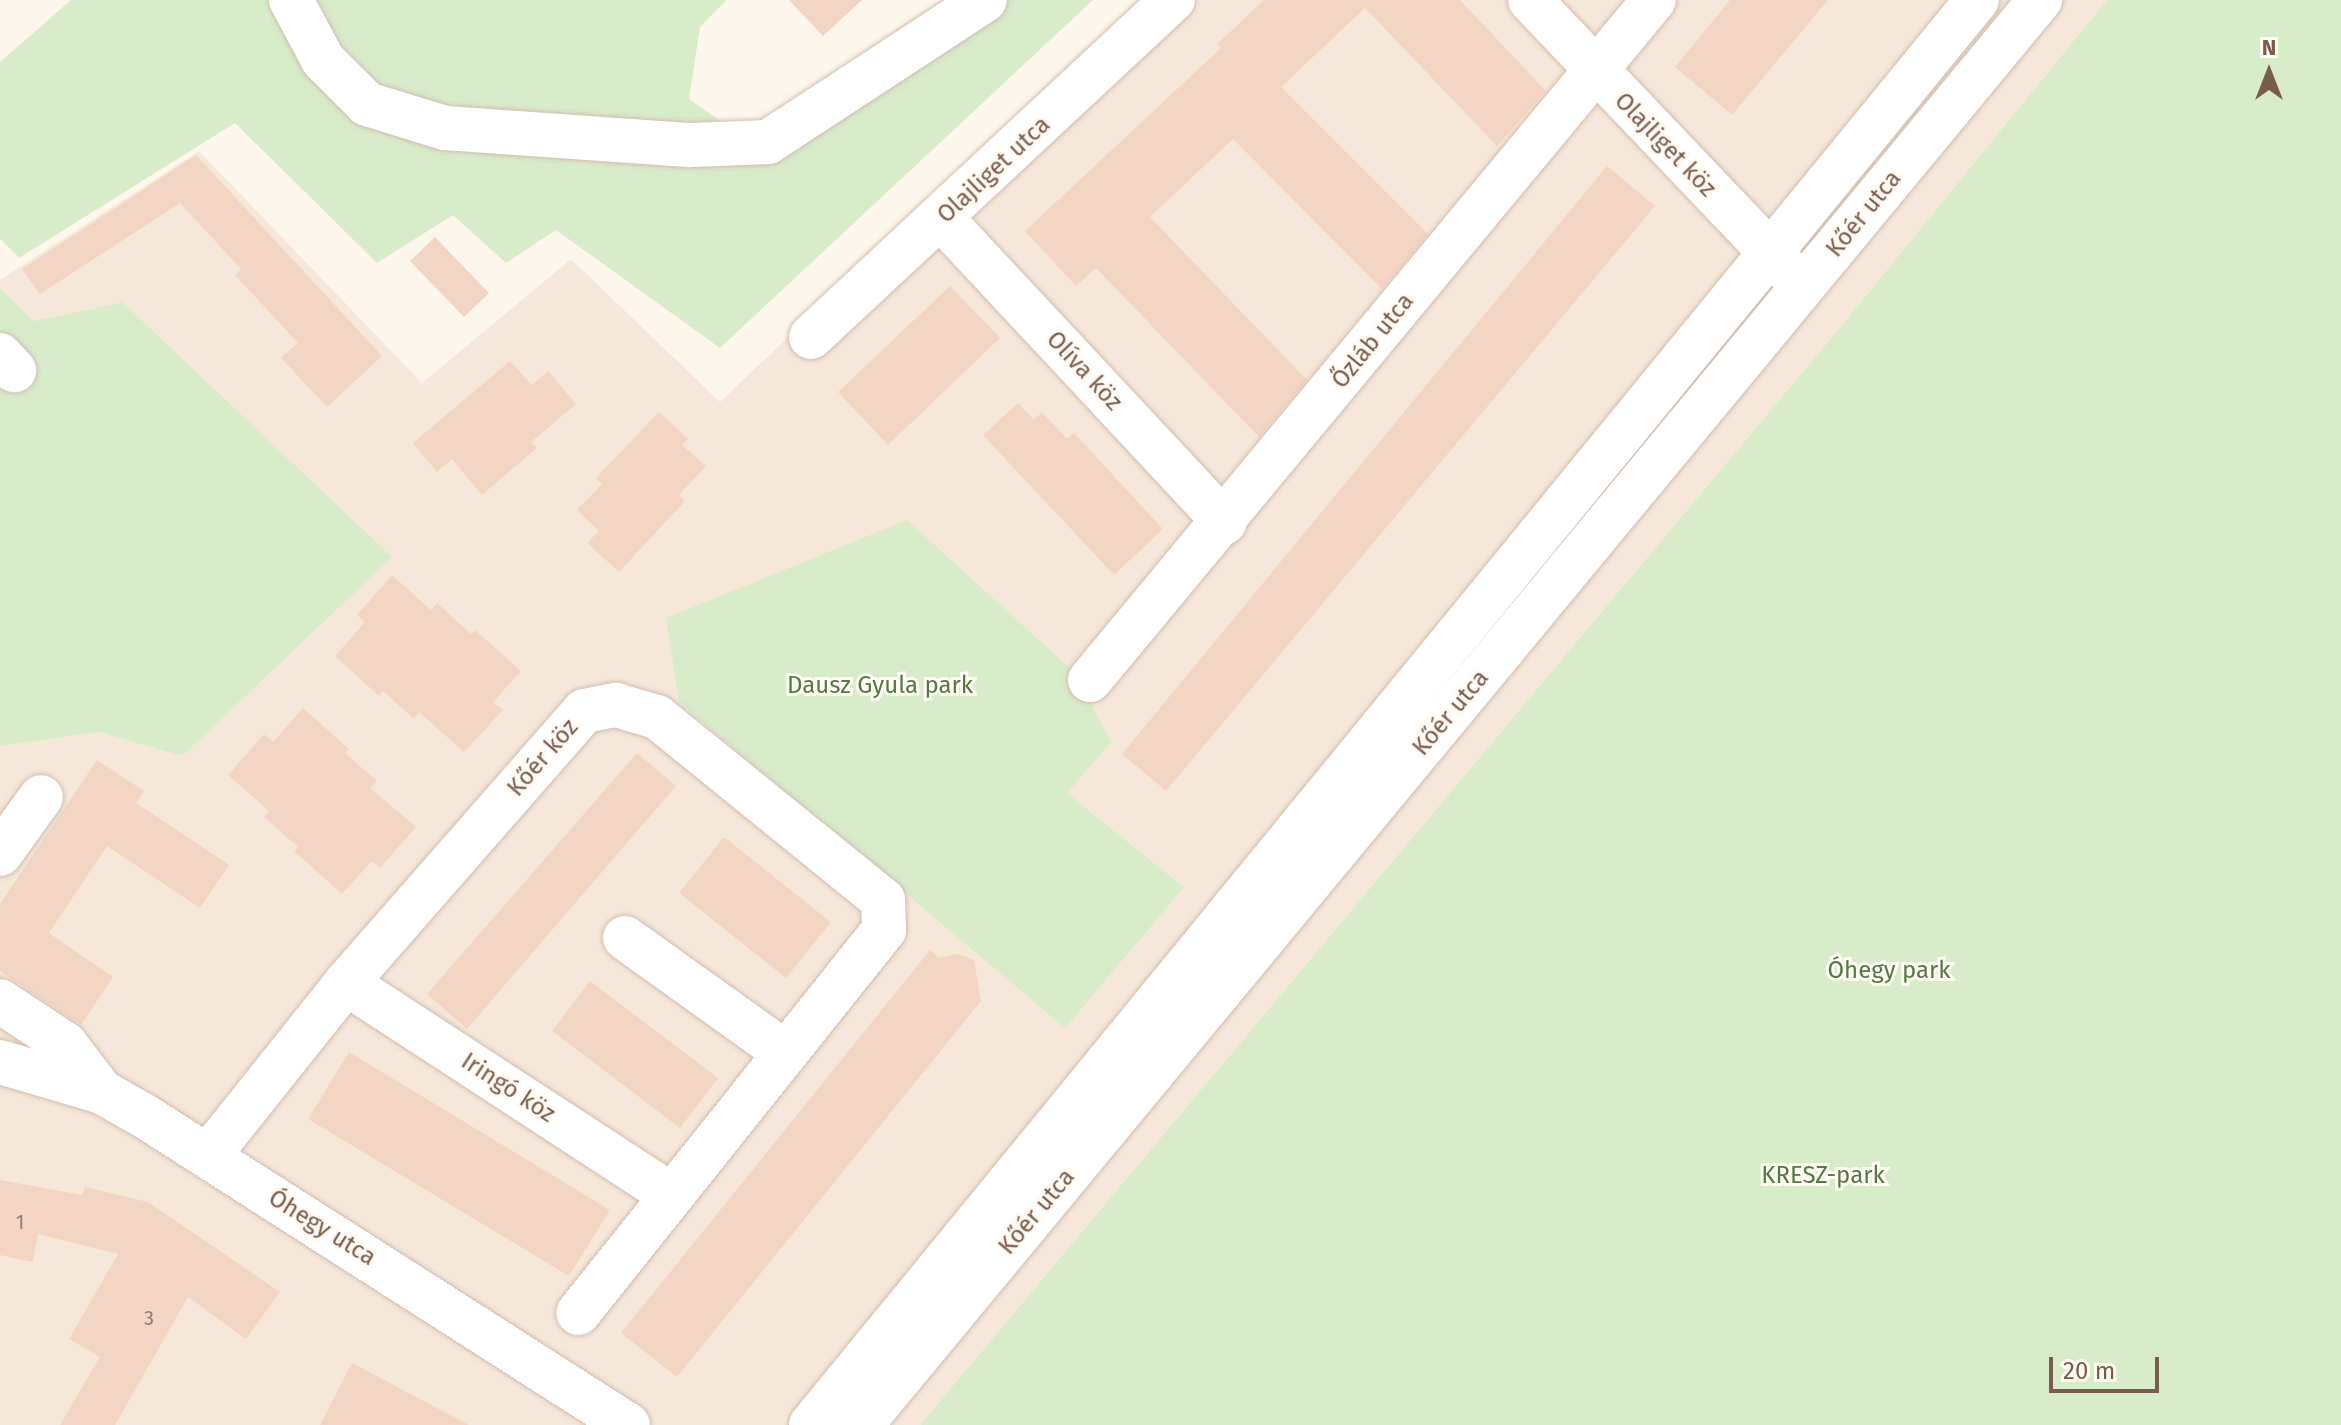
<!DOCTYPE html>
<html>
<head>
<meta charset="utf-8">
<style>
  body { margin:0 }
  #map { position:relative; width:2341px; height:1425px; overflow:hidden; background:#fdf6ec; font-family:"Fira Sans",sans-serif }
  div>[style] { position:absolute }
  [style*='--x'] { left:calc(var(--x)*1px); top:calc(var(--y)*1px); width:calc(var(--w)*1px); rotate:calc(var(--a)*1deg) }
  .residential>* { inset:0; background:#f5e8da }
  .green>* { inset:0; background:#d8ecc9 }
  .building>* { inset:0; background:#f3d5c3 }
  .roads { filter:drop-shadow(0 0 2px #d1beb0) drop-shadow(0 0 2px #d1beb0) }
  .minor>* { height:44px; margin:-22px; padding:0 22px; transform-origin:22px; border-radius:22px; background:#fff }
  span { translate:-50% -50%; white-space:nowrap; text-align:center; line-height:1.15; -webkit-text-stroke:6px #fffaf3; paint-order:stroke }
  .number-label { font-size:20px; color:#987a6a }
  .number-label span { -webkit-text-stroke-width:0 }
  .street-label { font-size:24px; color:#7a5c4d }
  .park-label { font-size:24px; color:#537a41 }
  .north { position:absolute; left:2229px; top:32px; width:80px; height:80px; -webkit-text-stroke:6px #fffaf3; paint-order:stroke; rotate:0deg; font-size:22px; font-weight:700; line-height:32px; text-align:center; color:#7a5c4d }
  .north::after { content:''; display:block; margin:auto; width:28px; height:36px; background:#7a5c4d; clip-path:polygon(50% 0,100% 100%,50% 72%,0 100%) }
  .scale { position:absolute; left:2049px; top:1357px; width:110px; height:36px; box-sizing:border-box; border:4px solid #7a5c4d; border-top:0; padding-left:10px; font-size:24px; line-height:28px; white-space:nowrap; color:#7a5c4d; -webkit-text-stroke:6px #fffaf3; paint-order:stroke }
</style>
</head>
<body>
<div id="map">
  <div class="residential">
    <div style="clip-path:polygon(evenodd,1142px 0,2107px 0,1833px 336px,920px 1425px,0 1425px,0 746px,99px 732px,183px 756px,122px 302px,34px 321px,0 288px,0 280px,199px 151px,422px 383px,571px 259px,720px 402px,1142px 0,679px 702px,1067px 793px,1183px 886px,679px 702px)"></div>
  </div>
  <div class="green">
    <div style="clip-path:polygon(71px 0,727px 0,700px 27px,689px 99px,774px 158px,959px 0,1093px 0,720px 348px,556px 230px,506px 263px,453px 215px,377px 263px,235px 123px,19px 258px,0 239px,0 62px)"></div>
    <div style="clip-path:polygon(2107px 0,2341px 0,2341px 1425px,920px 1425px,1833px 336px)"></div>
    <div style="clip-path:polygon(0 288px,34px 321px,122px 302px,392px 557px,182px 756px,99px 732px,0 746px)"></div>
    <div style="clip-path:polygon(907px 520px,1073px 671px,1111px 742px,1067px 793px,1184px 887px,1065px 1028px,679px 702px,666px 618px)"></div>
  </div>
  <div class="building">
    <div style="clip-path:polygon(789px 0,862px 0,823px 36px)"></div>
    <div style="clip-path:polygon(1264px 0,1460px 0,1546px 91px,1497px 146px,1365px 8px,1281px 87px,1428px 234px,1382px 289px,1233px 139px,1150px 217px,1307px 380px,1259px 437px,1096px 268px,1076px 286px,1025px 231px,1221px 48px,1217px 44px)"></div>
    <div style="clip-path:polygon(1730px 0,1828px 0,1732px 115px,1675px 67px)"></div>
    <div style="clip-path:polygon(196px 155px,382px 356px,327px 407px,281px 358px,298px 343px,235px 275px,241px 269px,180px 203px,40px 294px,22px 269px)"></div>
    <div style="clip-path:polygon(1607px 166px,1655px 206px,1166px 791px,1122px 754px)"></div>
    <div style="clip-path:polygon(435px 237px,489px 293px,464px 317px,410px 261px)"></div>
    <div style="clip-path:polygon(950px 286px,1000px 338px,888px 445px,838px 392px)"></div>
    <div style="clip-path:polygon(510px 361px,532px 385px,548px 371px,576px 404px,531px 442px,537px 448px,482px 495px,452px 459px,437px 472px,413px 443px)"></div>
    <div style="clip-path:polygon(1018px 403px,1034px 420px,1042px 412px,1067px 439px,1074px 433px,1163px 529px,1114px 575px,983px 435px)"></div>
    <div style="clip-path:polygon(659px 412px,688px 439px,682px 445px,706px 466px,679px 495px,685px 501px,619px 572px,587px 543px,599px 531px,577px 510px,602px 484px,596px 478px)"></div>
    <div style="clip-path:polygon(392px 575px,431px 610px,437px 603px,471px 634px,475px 630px,521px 671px,493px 702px,503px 710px,464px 752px,419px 712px,414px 719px,383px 691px,379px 696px,335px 656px,365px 622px,357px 615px)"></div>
    <div style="clip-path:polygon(303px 708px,349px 749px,345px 753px,377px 781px,370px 788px,416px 827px,380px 868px,372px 861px,342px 894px,294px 851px,298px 847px,264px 817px,269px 811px,228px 775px,264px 734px,273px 742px)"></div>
    <div style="clip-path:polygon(637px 753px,676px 786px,467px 1029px,427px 994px)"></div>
    <div style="clip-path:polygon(97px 760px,144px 791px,136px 803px,229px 865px,200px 908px,107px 846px,49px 933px,113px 977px,81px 1025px,0 971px,0 904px)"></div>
    <div style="clip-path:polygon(724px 837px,831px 922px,786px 978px,679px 893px)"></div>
    <div style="clip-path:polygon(930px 950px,939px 958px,958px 954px,974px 960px,981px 1001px,677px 1377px,621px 1333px)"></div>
    <div style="clip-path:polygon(590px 981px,718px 1078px,680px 1128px,552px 1031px)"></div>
    <div style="clip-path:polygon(349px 1052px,610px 1210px,569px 1276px,308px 1119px)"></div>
    <div style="clip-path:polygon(0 1180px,82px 1195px,85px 1187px,148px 1202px,280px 1292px,246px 1339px,188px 1297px,115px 1425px,60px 1425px,100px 1357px,69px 1339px,118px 1254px,38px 1234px,33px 1262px,0 1255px)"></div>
    <div style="clip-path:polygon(352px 1363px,469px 1425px,320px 1425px)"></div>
  </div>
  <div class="roads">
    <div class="minor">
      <div style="--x:291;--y:0;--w:68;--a:61.9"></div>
      <div style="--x:323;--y:60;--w:62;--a:45"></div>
      <div style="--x:367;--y:104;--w:82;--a:17.1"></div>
      <div style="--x:445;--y:128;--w:247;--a:4"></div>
      <div style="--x:691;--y:145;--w:77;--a:-2.2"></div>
      <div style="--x:768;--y:142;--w:259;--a:-33.2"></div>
      <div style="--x:1530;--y:0;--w:373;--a:46.4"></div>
      <div style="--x:943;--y:220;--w:413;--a:47"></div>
      <div style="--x:811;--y:337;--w:495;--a:-43"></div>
      <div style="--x:0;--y:355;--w:21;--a:47"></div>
      <div style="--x:1090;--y:680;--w:883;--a:-50.33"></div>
      <div style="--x:0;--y:854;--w:70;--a:-54.3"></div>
      <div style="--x:625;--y:938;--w:196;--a:35.6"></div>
      <div style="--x:346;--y:983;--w:387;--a:33.1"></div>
      <div style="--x:0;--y:1001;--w:78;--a:33.5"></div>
      <div style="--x:65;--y:1044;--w:61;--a:52.4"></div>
      <div style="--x:0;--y:1062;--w:106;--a:16.4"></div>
      <div style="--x:102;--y:1092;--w:51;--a:29.6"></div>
      <div style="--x:146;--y:1117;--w:572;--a:32.58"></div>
      <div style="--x:208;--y:1156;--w:221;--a:-51.4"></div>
      <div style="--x:346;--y:983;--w:361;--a:-48.8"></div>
      <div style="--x:584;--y:711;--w:33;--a:-11"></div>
      <div style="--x:616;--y:705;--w:43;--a:16.3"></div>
      <div style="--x:657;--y:717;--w:291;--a:39"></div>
      <div style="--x:883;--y:900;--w:30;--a:88"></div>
      <div style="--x:884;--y:930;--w:490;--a:128.6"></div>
      <div style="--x:811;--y:1425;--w:1841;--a:-50.71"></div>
      <div style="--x:861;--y:1425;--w:1850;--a:-50.4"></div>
    </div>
  </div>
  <div class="number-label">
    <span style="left:20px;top:1222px">1</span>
    <span style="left:149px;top:1318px">3</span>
  </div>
  <div class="street-label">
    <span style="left:1665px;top:145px;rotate:46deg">Olajliget köz</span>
    <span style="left:994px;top:170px;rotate:-43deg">Olajliget utca</span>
    <span style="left:1864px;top:214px;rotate:-51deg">Kőér utca</span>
    <span style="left:1373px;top:341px;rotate:-51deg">Őzláb utca</span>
    <span style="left:1084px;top:371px;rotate:47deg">Olíva köz</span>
    <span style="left:1451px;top:713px;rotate:-50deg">Kőér utca</span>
    <span style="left:543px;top:758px;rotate:-49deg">Kőér köz</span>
    <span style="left:508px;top:1088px;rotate:33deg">Iringó köz</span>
    <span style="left:1037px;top:1212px;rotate:-50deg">Kőér utca</span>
    <span style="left:322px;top:1228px;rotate:32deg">Óhegy utca</span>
  </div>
  <div class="park-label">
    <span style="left:880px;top:686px">Dausz Gyula park</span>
    <span style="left:1889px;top:971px">Óhegy park</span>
    <span style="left:1823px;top:1176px">KRESZ-park</span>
  </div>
  <div class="north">N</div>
  <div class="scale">20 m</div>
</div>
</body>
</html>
